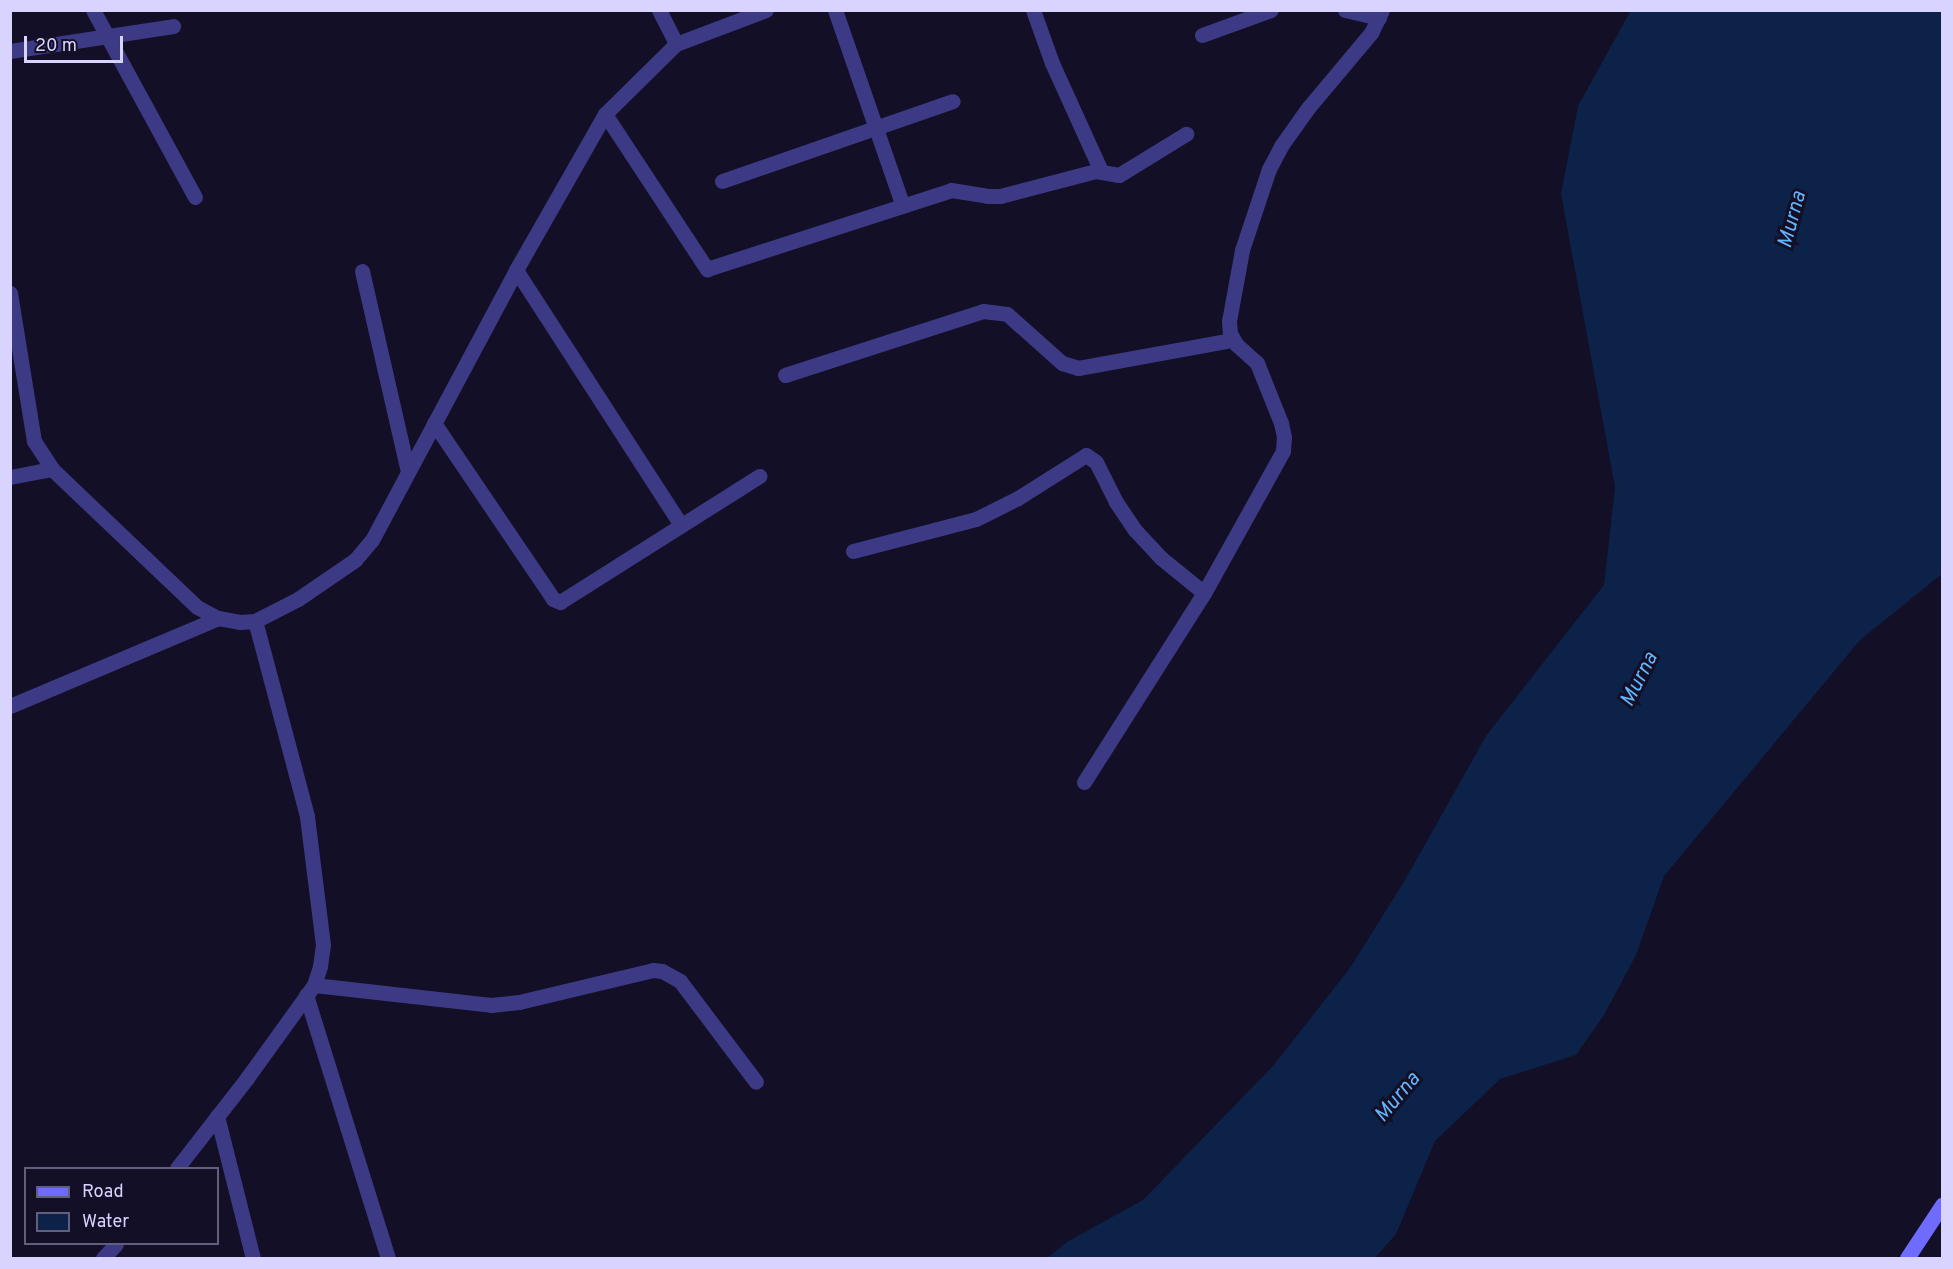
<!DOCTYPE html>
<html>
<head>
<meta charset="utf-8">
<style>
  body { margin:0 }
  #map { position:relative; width:1953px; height:1269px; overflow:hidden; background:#130f26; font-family:Overpass,sans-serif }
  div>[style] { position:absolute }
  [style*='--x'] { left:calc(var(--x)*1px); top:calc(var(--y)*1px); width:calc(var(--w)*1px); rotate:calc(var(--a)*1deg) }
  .water>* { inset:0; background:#0c2248 }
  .lane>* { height:15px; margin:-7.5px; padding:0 7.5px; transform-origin:7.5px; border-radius:7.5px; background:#3d3a85 }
  .street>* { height:15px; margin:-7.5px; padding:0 7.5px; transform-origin:7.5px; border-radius:7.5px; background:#3d3a85 }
  .secondary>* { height:15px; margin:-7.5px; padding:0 7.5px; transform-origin:7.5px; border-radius:7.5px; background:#6f6bff }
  span { translate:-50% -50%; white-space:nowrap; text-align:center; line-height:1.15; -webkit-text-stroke:6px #130f26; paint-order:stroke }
  .water-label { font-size:21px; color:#62b6ff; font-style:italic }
  .frame { position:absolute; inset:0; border:12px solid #d9d4ff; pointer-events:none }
  .legend { position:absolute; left:24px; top:1167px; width:195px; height:78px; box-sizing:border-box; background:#130f26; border:2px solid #625e7d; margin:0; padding:8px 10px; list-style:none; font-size:18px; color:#d9d4ff }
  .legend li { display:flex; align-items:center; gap:12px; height:30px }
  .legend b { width:30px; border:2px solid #625e7d }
  .scale { position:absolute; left:24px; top:36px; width:99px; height:27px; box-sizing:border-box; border:3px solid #d9d4ff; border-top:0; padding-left:8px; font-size:18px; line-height:21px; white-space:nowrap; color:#d9d4ff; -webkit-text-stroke:4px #130f26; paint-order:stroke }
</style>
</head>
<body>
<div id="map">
  <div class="water">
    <div style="clip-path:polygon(1631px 10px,1942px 11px,1942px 574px,1860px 640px,1664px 876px,1636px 955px,1604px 1015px,1576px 1055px,1500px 1079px,1435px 1141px,1396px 1234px,1375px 1258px,1047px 1258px,1067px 1242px,1143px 1200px,1273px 1066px,1350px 968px,1405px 880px,1486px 736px,1604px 585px,1615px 487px,1561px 194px,1578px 106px)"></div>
  </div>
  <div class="lane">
    <div style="--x:10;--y:706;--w:226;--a:-22.9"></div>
    <div style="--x:314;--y:985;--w:178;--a:6.4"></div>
    <div style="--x:491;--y:1005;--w:28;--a:-6"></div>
    <div style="--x:519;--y:1002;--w:138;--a:-13.4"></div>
    <div style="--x:653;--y:970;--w:9;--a:6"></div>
    <div style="--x:662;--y:971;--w:21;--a:29"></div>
    <div style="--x:680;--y:981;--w:126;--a:53"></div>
    <div style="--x:306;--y:995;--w:275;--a:72.7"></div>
    <div style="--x:217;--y:1116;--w:146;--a:75.8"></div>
  </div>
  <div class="street">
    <div style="--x:93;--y:10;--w:213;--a:61.4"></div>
    <div style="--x:659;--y:10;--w:38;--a:63"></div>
    <div style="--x:835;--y:10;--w:207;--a:70.9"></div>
    <div style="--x:1033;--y:10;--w:56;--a:70.3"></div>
    <div style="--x:1052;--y:63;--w:119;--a:65.6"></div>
    <div style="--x:1345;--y:10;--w:35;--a:13"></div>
    <div style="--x:1202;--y:35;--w:73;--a:-19.9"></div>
    <div style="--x:10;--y:51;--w:165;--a:-8.7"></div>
    <div style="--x:605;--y:114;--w:186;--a:56.7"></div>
    <div style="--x:707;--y:269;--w:256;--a:-17.9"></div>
    <div style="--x:951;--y:190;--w:36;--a:9"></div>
    <div style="--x:987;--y:196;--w:13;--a:0"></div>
    <div style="--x:1000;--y:196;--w:99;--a:-14.6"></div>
    <div style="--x:1096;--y:171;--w:23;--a:10"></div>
    <div style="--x:1119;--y:175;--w:79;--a:-31.5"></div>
    <div style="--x:722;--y:181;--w:244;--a:-19.1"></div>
    <div style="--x:516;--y:270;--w:304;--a:57.1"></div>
    <div style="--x:362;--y:271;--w:206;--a:77.1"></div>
    <div style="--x:10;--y:293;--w:150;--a:80.8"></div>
    <div style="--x:34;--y:441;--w:33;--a:57"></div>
    <div style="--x:52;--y:469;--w:200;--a:43.6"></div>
    <div style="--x:197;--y:607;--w:24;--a:28"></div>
    <div style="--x:218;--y:618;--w:22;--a:10"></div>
    <div style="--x:240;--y:622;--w:15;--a:-4"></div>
    <div style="--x:255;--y:621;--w:48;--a:-27.1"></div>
    <div style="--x:298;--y:599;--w:69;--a:-34.4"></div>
    <div style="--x:355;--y:560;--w:26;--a:-50"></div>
    <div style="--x:372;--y:540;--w:306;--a:-61.9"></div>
    <div style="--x:516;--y:270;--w:180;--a:-60.3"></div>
    <div style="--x:605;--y:114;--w:100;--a:-44.6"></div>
    <div style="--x:676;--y:44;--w:96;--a:-20.7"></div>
    <div style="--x:785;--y:375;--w:208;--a:-17.9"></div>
    <div style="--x:983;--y:311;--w:24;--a:7"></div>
    <div style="--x:1007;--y:314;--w:74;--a:41.7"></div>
    <div style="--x:1062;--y:363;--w:17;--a:17"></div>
    <div style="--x:1078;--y:368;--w:157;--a:-10.3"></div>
    <div style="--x:434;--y:423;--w:212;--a:55.9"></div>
    <div style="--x:553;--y:599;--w:8;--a:23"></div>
    <div style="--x:560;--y:602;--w:236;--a:-32.3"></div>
    <div style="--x:10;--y:477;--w:43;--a:-10.8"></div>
    <div style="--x:853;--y:551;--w:127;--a:-14.6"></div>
    <div style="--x:976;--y:519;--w:47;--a:-26.6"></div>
    <div style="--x:1018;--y:498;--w:80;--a:-32.3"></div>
    <div style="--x:1086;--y:455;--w:12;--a:35"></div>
    <div style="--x:1096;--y:462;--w:45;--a:63.4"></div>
    <div style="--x:1116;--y:502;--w:34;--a:56"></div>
    <div style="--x:1135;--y:530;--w:38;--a:47"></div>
    <div style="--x:1161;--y:558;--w:55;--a:39.1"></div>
    <div style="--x:1084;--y:782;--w:224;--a:-57.6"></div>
    <div style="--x:1204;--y:593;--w:162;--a:-60.9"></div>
    <div style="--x:1283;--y:451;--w:14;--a:-86"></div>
    <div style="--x:1284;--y:437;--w:14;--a:-102"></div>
    <div style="--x:1281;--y:423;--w:65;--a:-111.8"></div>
    <div style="--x:1257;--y:363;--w:28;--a:-138"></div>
    <div style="--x:1236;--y:344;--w:13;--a:-119"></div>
    <div style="--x:1230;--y:333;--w:12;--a:-95"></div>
    <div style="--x:1229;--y:321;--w:72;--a:-79.6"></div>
    <div style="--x:1242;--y:250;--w:85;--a:-71.6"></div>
    <div style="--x:1269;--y:169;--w:26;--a:-62"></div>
    <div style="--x:1281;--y:146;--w:47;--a:-54.6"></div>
    <div style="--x:1308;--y:108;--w:98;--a:-50"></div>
    <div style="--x:1371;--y:33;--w:25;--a:-64"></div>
    <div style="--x:177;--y:1168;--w:114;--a:-52.1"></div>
    <div style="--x:247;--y:1078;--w:115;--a:-54.2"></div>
    <div style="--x:314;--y:985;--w:20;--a:-72"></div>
    <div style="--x:320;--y:966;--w:21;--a:-82"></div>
    <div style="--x:323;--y:945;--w:130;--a:-97.1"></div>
    <div style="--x:307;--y:816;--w:202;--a:-104.9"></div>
    <div style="--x:103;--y:1258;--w:19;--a:-47"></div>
  </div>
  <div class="secondary">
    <div style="--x:1907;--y:1258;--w:64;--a:-56.6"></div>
  </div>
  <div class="water-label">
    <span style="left:1793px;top:220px;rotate:-75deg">Murna</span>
    <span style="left:1640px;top:680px;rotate:-63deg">Murna</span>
    <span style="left:1398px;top:1098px;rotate:-50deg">Murna</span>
  </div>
  <div class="frame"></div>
  <ul class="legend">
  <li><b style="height:8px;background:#6f6bff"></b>Road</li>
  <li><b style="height:16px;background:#0c2248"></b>Water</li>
  </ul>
  <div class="scale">20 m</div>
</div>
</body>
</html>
